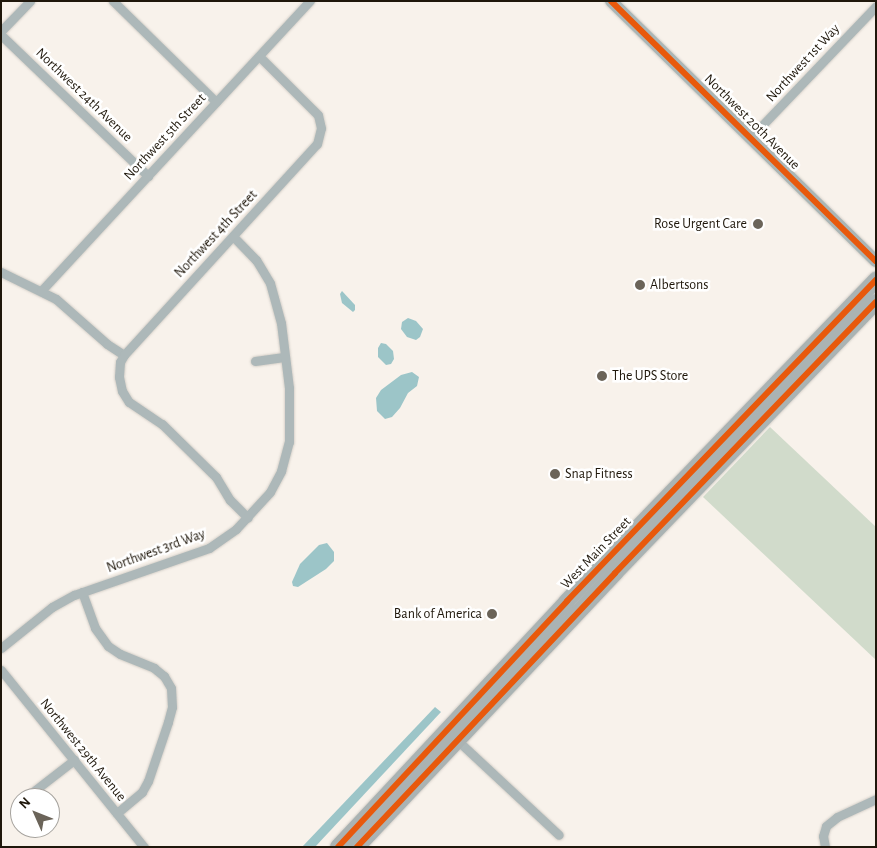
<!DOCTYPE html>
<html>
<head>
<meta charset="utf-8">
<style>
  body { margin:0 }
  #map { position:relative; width:877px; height:848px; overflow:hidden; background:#f8f2eb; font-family:"Alegreya Sans",sans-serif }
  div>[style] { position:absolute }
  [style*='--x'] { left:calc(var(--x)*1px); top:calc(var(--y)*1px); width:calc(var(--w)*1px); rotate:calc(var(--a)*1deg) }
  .green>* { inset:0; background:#d1dbcb }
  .water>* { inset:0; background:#9cc5c8 }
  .roads { filter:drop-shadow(0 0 1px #d4cfc8) drop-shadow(0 0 1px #d4cfc8) }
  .street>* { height:9px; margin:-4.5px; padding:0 4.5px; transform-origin:4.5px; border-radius:4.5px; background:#adb8b9 }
  .secondary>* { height:12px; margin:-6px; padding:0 6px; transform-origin:6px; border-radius:6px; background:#aab6b6 }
  .highway>* { height:16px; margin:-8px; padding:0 8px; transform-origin:8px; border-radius:8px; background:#aab3b3 }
  .cycleway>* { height:6px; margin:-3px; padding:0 3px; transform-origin:3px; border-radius:3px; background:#e8590c }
  .dots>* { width:14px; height:14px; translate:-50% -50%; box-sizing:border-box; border:2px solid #fff; border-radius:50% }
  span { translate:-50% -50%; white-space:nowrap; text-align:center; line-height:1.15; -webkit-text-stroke:5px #fff; paint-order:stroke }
  .street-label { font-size:14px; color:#1f170b }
  .poi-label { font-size:14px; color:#1f170b }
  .right { translate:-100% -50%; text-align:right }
  .left { translate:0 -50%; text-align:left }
  .frame { position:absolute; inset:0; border:2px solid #1f170b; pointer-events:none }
  .north { position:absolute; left:10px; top:788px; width:50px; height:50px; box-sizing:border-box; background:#fff; border:1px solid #a5a29d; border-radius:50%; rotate:314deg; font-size:14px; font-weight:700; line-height:20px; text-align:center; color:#1f170b }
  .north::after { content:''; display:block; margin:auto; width:18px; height:22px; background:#6b6459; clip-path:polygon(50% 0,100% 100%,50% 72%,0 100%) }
</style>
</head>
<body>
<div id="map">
  <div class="green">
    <div style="clip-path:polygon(770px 427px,876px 527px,876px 660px,703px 497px)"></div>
  </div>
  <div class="water">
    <div style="clip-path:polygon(342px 291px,355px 305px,355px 310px,353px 312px,342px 303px,340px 294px)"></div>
    <div style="clip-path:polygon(408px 318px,416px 321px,423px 329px,420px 337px,416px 340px,407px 337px,401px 329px,402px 322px)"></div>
    <div style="clip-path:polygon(381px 343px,386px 344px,393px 351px,394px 359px,391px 364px,386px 365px,378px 357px,378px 348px)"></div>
    <div style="clip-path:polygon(412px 372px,419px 377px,417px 386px,408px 393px,400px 408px,392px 417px,385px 419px,377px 411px,376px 398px,381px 390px,401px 375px)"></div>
    <div style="clip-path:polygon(327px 543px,334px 552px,334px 561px,326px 569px,298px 587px,293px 586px,292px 582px,300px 564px,319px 545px)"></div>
    <div style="clip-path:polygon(435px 707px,441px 712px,315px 847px,302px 847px)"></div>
  </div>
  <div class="roads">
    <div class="street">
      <div style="--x:113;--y:1;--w:144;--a:44.4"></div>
      <div style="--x:1;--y:31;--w:42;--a:-46"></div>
      <div style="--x:1;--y:35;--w:204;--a:43.8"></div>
      <div style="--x:750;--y:138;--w:182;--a:-46.3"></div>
      <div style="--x:1;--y:272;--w:61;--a:26.1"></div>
      <div style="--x:56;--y:299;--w:68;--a:41.4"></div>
      <div style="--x:107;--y:344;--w:20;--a:33"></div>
      <div style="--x:124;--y:355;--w:8;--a:120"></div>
      <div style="--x:120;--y:362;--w:15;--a:94"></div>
      <div style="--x:119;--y:377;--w:14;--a:78"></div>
      <div style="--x:122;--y:391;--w:13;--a:58"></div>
      <div style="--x:129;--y:402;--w:40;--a:34"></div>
      <div style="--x:162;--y:424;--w:76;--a:44.5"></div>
      <div style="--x:216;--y:477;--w:27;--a:59"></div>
      <div style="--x:230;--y:500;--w:25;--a:45"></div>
      <div style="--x:41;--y:291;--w:396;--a:-47.2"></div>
      <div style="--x:124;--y:355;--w:286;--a:-47.6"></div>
      <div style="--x:317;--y:144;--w:16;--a:-76"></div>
      <div style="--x:321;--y:128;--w:13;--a:-103"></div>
      <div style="--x:318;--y:115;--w:83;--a:-135"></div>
      <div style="--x:255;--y:361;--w:29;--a:-8"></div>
      <div style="--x:82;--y:592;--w:38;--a:70"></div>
      <div style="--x:95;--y:628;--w:22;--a:54"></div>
      <div style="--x:108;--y:646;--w:14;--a:34"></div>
      <div style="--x:120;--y:654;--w:37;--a:22"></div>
      <div style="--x:154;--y:668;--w:13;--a:39"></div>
      <div style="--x:164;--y:676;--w:14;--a:60"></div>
      <div style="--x:171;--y:688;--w:19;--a:87"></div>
      <div style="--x:172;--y:707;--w:16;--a:105"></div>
      <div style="--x:168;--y:722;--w:62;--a:108.7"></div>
      <div style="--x:148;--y:781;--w:13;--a:119"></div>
      <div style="--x:142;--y:792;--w:33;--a:140"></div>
      <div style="--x:1;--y:648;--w:65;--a:-38.8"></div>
      <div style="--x:52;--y:607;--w:25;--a:-29"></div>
      <div style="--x:74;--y:595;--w:143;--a:-19.2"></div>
      <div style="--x:209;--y:548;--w:33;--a:-35"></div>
      <div style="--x:236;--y:529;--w:50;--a:-47.4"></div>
      <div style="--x:270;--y:492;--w:24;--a:-62"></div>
      <div style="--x:281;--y:471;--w:30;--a:-75"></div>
      <div style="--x:289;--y:442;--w:54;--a:-90"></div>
      <div style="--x:289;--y:388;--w:65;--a:-97"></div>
      <div style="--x:281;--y:323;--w:41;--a:-105.4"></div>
      <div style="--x:270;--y:283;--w:27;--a:-121"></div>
      <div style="--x:256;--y:260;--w:33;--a:-134"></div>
      <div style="--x:1;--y:670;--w:228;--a:51.1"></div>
      <div style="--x:457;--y:740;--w:139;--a:43"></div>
      <div style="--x:34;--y:791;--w:51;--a:-37.8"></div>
      <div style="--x:825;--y:847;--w:11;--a:-100"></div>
      <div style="--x:823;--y:836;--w:10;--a:-73"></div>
      <div style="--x:826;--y:826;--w:14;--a:-39"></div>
      <div style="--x:837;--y:817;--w:43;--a:-24.8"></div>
    </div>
    <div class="secondary">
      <div style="--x:611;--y:1;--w:371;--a:44.5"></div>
    </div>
    <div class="highway">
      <div style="--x:338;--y:847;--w:336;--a:-47"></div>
      <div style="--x:567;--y:601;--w:446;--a:-46.1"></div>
      <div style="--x:357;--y:847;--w:376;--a:-46.7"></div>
      <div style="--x:615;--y:573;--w:376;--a:-46.1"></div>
    </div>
  </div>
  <div class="cycleway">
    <div style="--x:611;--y:1;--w:371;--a:44.5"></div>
    <div style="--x:338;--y:847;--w:336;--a:-47"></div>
    <div style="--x:567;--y:601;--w:446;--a:-46.1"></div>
    <div style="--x:357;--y:847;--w:376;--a:-46.7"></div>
    <div style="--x:615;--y:573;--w:376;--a:-46.1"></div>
  </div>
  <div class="dots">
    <div style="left:758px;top:224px;background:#6b6459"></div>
    <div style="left:640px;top:285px;background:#6b6459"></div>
    <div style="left:602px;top:376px;background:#6b6459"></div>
    <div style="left:555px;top:474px;background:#6b6459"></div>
    <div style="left:492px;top:614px;background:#6b6459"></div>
  </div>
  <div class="street-label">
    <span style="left:803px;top:63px;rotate:-47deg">Northwest 1st Way</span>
    <span style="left:84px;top:95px;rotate:44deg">Northwest 24th Avenue</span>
    <span style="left:752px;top:122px;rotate:45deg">Northwest 20th Avenue</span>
    <span style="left:165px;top:137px;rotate:-47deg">Northwest 5th Street</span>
    <span style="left:216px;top:234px;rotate:-47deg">Northwest 4th Street</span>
    <span style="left:156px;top:551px;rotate:-20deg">Northwest 3rd Way</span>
    <span style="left:596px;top:553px;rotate:-46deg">West Main Street</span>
    <span style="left:83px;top:750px;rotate:51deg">Northwest 29th Avenue</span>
  </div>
  <div class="poi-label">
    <span class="right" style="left:747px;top:224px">Rose Urgent Care</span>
    <span class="left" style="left:650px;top:285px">Albertsons</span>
    <span class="left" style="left:612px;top:376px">The UPS Store</span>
    <span class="left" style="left:565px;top:474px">Snap Fitness</span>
    <span class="right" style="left:482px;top:614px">Bank of America</span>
  </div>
  <div class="frame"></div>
  <div class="north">N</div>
</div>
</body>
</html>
